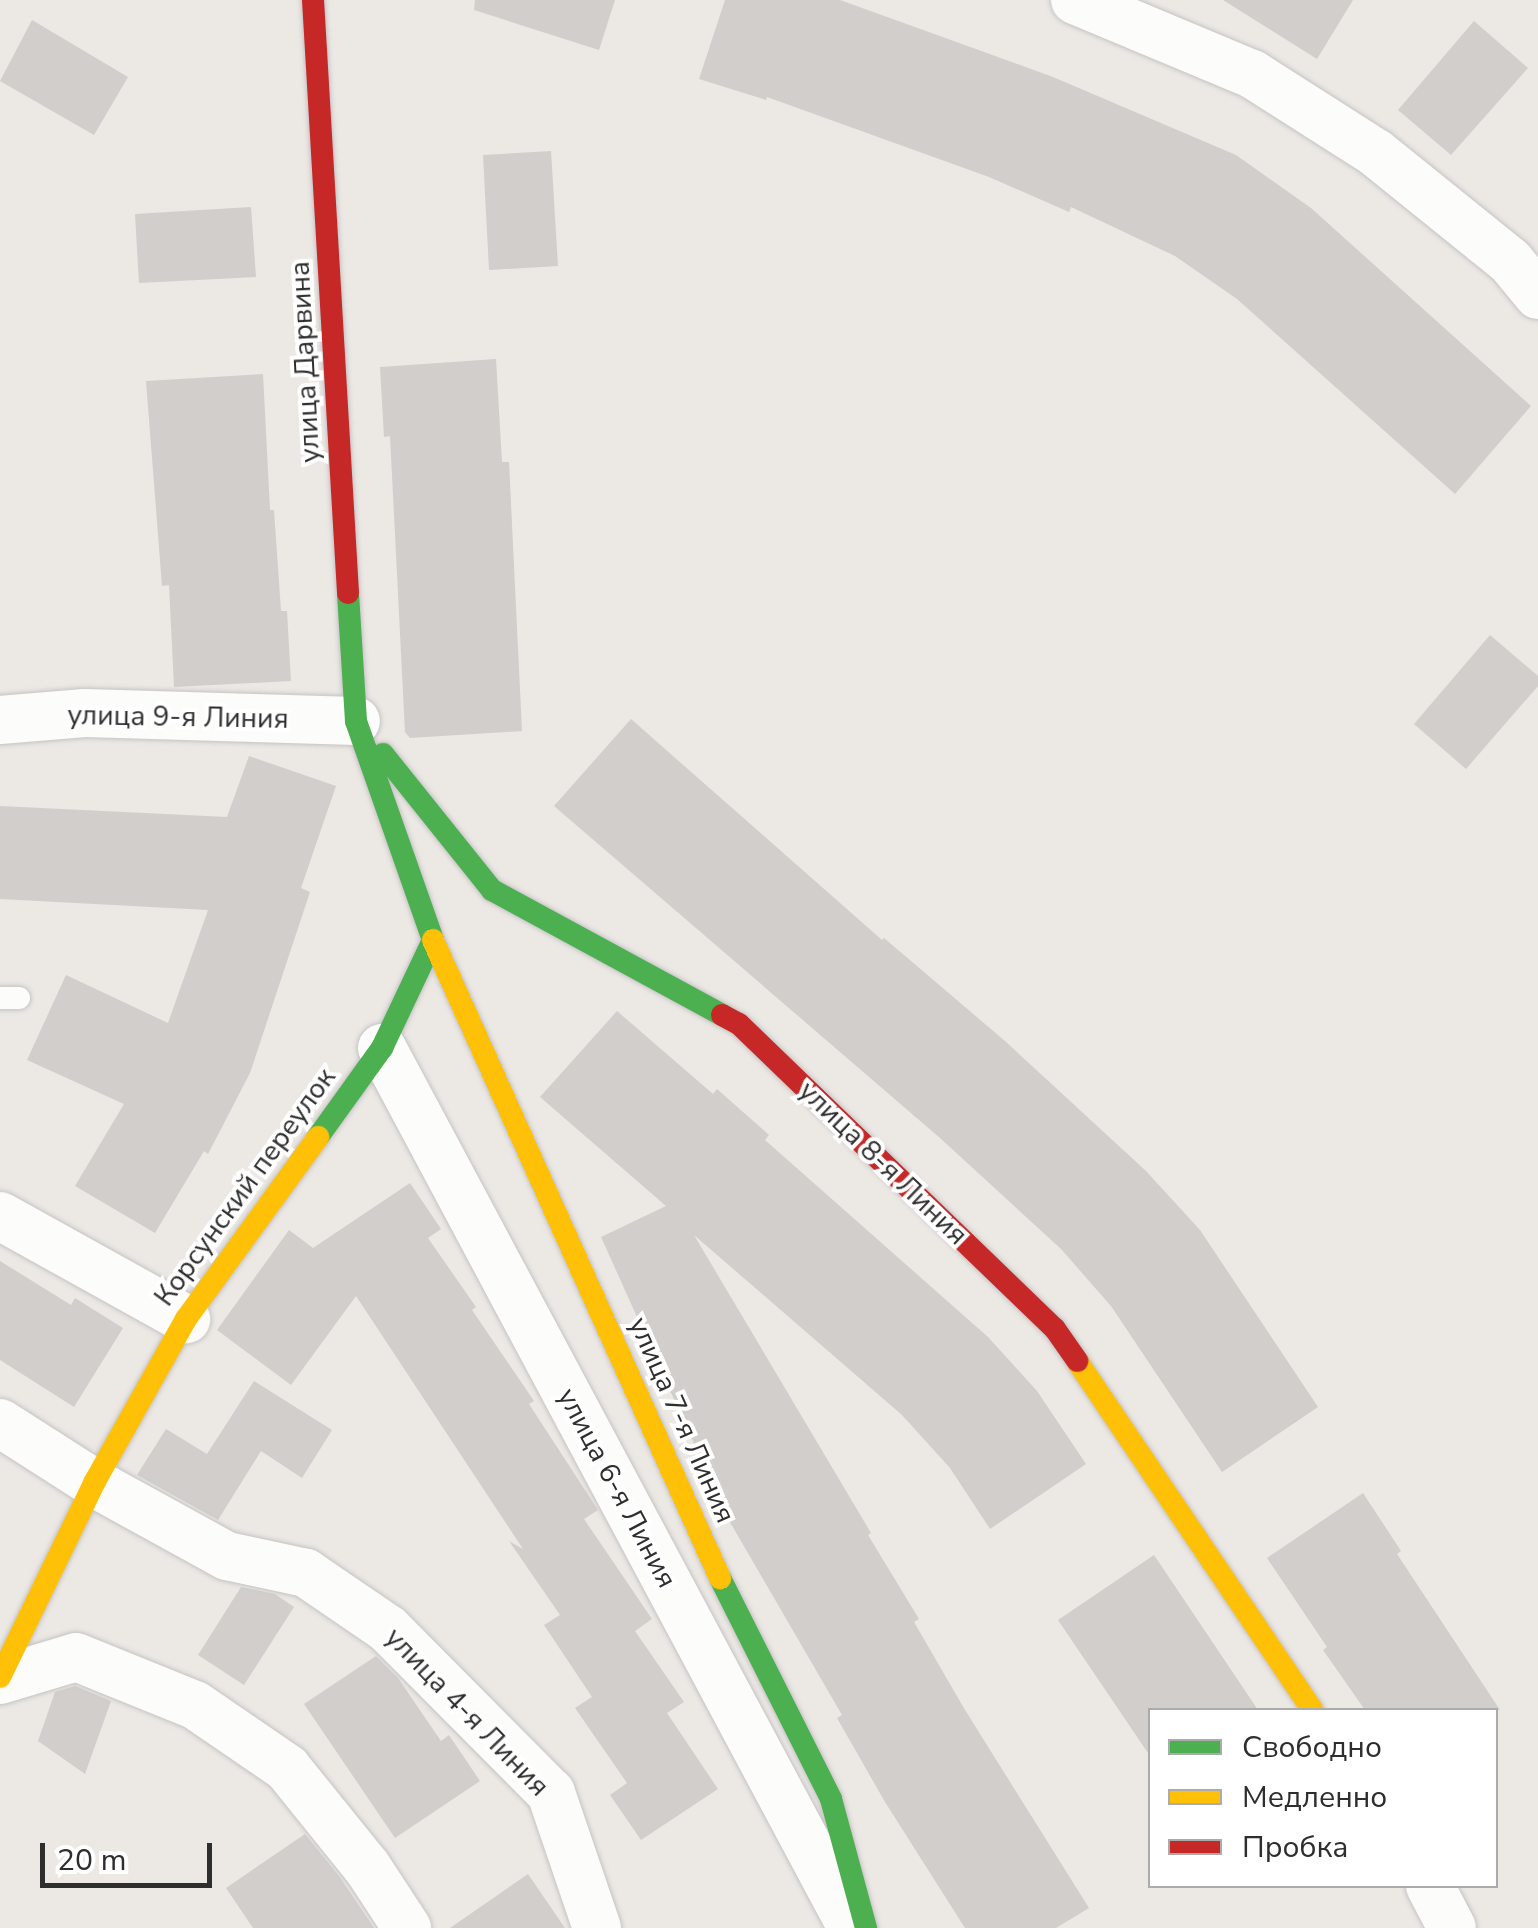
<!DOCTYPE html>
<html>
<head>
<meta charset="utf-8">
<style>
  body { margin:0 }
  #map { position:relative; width:1538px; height:1928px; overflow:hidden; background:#ece8e4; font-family:"Nunito Sans",sans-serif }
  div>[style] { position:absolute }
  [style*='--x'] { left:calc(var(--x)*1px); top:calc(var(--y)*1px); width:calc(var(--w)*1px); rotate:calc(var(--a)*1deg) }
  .building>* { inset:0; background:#d1cecb }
  .roads { filter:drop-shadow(0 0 2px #c5c4c5) drop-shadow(0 0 2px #c5c4c5) }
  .lane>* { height:22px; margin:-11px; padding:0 11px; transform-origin:11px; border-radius:11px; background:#fcfcfb }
  .street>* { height:48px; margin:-24px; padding:0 24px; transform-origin:24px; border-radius:24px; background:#fcfcfb }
  .fast>* { height:22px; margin:-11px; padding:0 11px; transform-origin:11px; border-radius:11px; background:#4caf50 }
  .slow>* { height:22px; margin:-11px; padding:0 11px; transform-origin:11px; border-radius:11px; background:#ffc107 }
  .jam>* { height:22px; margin:-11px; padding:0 11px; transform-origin:11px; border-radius:11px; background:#c62828 }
  span { translate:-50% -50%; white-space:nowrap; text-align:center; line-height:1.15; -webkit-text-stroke:8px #fff; paint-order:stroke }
  .street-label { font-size:28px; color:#2e2e2e }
  .legend { position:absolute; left:1148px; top:1708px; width:350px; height:180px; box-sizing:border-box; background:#fff; border:2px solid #ababab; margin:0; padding:12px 18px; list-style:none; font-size:30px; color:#2e2e2e }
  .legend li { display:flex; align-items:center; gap:20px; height:50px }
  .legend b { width:50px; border:2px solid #ababab }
  .scale { position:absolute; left:40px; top:1843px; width:172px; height:45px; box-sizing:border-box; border:5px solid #2e2e2e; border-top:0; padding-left:12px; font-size:30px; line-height:35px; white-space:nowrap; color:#2e2e2e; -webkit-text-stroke:8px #fff; paint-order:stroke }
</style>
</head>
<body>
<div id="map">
  <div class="building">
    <div style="clip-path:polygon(475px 0,615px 0,599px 50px,474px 10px)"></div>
    <div style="clip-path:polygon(725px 0,840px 0,1053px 77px,1236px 155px,1311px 208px,1531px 406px,1455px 494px,1237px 299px,1175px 256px,1071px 207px,1069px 212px,989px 177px,767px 97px,766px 100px,699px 79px)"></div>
    <div style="clip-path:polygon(1223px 0,1353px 0,1317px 59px)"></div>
    <div style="clip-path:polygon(32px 20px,128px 77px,94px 135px,0 81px)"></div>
    <div style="clip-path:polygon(1474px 21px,1528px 68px,1451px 155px,1398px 110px)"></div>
    <div style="clip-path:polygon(551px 151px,558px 266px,489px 270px,483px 155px)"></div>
    <div style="clip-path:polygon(251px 207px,256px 277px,139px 283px,135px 214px)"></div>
    <div style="clip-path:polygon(496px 359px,502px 462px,509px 462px,522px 731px,410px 738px,405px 732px,390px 436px,384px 437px,380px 367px)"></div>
    <div style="clip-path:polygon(263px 374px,270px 510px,274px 510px,281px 611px,287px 611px,291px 681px,174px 687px,169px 585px,162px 586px,146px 381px)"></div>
    <div style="clip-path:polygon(1490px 635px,1538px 676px,1538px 686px,1466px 769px,1414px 724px)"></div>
    <div style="clip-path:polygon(631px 719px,882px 940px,884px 938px,1005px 1041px,1146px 1171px,1200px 1230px,1318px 1407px,1222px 1472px,1111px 1306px,1061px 1249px,940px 1138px,554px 806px)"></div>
    <div style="clip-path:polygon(249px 756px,336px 786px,301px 888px,310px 892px,250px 1073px,208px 1154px,204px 1151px,155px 1233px,75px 1186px,124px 1104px,27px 1060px,66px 975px,168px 1023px,208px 910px,0 899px,0 806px,227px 817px)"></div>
    <div style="clip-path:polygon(617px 1011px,713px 1094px,717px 1089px,769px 1135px,765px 1140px,988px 1337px,1037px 1391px,1086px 1464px,990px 1529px,950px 1468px,902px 1415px,694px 1235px,871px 1533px,868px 1535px,919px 1619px,914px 1622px,965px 1710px,1089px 1908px,1056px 1928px,965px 1928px,885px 1802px,837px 1718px,842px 1715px,727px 1517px,601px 1237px,666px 1206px,540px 1097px)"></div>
    <div style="clip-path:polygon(410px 1183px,441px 1229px,428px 1238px,476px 1307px,472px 1310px,534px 1401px,529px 1404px,598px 1510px,584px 1519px,652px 1619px,635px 1631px,684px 1702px,667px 1713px,718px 1789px,641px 1840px,610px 1795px,627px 1783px,575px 1708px,592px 1697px,544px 1625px,560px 1615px,509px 1541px,523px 1549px,356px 1296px,291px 1385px,217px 1330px,289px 1230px,313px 1248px)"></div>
    <div style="clip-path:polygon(0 1261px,71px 1305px,75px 1298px,123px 1328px,74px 1407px,0 1360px)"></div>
    <div style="clip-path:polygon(254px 1381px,332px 1430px,302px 1478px,261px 1451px,218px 1520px,137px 1475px,166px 1429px,207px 1454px)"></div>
    <div style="clip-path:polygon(1363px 1493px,1401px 1551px,1397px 1554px,1500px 1710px,1365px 1710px,1323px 1650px,1327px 1647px,1267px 1558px)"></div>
    <div style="clip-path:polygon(1154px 1555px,1258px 1710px,1150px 1710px,1150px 1756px,1058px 1620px)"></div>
    <div style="clip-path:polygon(241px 1587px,275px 1594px,294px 1607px,244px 1685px,198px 1655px)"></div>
    <div style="clip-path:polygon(376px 1656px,398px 1678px,441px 1741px,449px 1735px,480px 1781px,395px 1838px,304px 1704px)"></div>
    <div style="clip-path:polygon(75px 1686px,111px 1701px,85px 1774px,38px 1741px,55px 1692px)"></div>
    <div style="clip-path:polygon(305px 1834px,339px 1876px,374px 1928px,253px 1928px,226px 1888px)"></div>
    <div style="clip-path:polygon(528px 1874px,565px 1928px,450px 1928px)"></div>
  </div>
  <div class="roads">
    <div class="lane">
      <div style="--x:0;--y:998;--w:19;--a:0"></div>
    </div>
    <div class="street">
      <div style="--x:1075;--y:0;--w:192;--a:22.7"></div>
      <div style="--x:1252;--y:74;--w:147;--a:32.5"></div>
      <div style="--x:1376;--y:153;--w:172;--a:38.9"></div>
      <div style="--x:1510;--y:261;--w:44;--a:50.5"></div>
      <div style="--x:0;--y:720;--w:85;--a:-4.7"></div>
      <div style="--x:85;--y:713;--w:271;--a:1.7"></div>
      <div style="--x:382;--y:1048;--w:998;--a:61.89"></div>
      <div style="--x:0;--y:1216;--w:213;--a:29"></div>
      <div style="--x:0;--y:1423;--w:112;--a:32.6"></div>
      <div style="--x:94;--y:1483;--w:152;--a:28.8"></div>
      <div style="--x:227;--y:1556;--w:81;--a:12.1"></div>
      <div style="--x:306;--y:1573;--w:99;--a:34.3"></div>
      <div style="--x:388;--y:1629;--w:231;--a:45.2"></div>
      <div style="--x:551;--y:1793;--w:143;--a:71.2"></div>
      <div style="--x:0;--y:1680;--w:79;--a:-16.8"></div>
      <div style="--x:76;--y:1657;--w:128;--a:22"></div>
      <div style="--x:195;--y:1705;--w:112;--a:34.4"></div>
      <div style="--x:287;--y:1768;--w:127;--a:51.1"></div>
      <div style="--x:367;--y:1867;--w:73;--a:56.7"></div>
      <div style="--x:1430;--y:1886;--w:47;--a:62.4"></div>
    </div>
    <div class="fast">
      <div style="--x:383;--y:754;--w:174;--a:51.3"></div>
      <div style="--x:492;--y:890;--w:262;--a:28.5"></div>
      <div style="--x:318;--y:1137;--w:110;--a:-54.3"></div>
      <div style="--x:382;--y:1048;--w:119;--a:-64.7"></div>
      <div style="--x:433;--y:940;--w:232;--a:-109.4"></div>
      <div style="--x:356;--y:721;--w:128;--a:-93.6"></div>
      <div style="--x:720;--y:1578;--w:247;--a:63.3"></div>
      <div style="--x:831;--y:1799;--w:134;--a:74.8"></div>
    </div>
    <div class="slow">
      <div style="--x:433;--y:940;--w:700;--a:65.78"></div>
      <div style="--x:1077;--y:1361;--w:421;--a:56"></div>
      <div style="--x:0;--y:1677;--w:216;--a:-64.1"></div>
      <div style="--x:94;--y:1483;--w:188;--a:-60.7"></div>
      <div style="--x:186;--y:1319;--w:225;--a:-54"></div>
    </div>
    <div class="jam">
      <div style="--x:313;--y:0;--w:594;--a:86.62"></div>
      <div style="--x:722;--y:1015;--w:19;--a:28"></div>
      <div style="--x:739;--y:1024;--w:439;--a:44"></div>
      <div style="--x:1055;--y:1329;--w:39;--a:55"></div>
    </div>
  </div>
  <div class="street-label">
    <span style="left:305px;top:362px;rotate:-93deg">улица Дарвина</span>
    <span style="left:178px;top:717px;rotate:1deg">улица 9-я Линия</span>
    <span style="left:883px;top:1163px;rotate:44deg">улица 8-я Линия</span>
    <span style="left:245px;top:1187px;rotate:-54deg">Корсунский переулок</span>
    <span style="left:682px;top:1420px;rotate:66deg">улица 7-я Линия</span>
    <span style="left:617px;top:1488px;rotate:62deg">улица 6-я Линия</span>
    <span style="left:467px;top:1712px;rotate:46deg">улица 4-я Линия</span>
  </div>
  <ul class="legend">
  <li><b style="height:12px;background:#4caf50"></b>Свободно</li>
  <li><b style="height:12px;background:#ffc107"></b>Медленно</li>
  <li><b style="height:12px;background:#c62828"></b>Пробка</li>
  </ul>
  <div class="scale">20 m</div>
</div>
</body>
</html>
